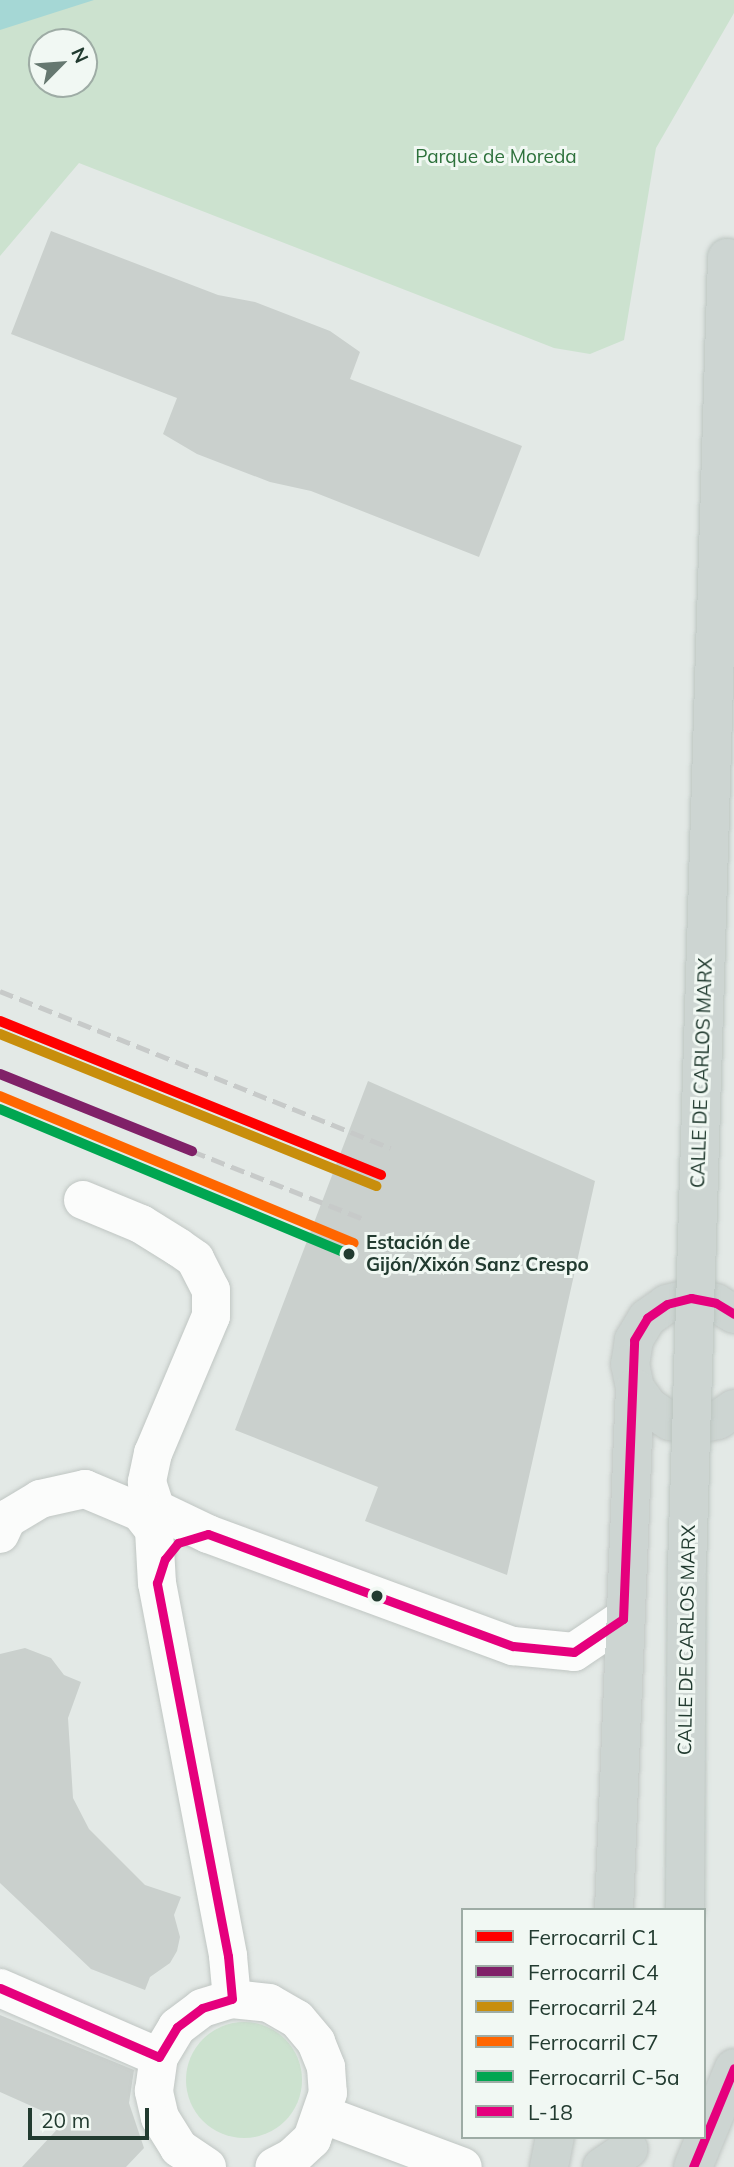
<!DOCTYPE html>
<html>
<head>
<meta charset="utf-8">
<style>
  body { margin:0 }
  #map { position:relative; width:734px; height:2167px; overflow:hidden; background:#e3e9e6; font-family:Mulish,sans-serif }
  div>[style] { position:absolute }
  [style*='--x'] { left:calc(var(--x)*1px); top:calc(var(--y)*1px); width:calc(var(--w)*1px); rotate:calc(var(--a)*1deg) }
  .green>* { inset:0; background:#cce2cf }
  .round { border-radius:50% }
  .water>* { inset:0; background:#a5d7d5 }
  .building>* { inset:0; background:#cad0cd }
  .roads { filter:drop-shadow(0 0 2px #c0c6c3) drop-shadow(0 0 2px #c0c6c3) }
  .minor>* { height:38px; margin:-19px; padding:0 19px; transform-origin:19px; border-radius:19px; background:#fbfcfb }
  .major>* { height:38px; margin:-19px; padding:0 19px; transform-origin:19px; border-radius:19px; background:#cdd5d2 }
  .rail>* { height:5px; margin-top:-2.5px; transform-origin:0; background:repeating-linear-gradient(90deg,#c7cac9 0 14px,transparent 0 21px) }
  .bridges { filter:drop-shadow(0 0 2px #bcc5c1) drop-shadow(0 0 2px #bcc5c1) }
  .major-bridge>* { height:38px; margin:-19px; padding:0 19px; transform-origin:19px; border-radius:19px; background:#cdd5d2 }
  .bus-1>* { height:9px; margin:-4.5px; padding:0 4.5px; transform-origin:4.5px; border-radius:4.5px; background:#e5007d }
  .rail-1>* { height:10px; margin:-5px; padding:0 5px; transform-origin:5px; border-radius:5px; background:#f00 }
  .rail-2>* { height:10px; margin:-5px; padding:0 5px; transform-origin:5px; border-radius:5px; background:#802168 }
  .rail-3>* { height:10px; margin:-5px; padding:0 5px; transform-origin:5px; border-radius:5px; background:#c88e0c }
  .rail-4>* { height:10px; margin:-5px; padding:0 5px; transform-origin:5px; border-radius:5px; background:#f60 }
  .rail-5>* { height:10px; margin:-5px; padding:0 5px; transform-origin:5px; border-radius:5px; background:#00a651 }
  .dots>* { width:19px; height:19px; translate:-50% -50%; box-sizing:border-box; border:4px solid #f1f8f3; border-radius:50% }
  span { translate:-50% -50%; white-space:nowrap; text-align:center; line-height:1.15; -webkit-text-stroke:6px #f1f8f3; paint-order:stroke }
  .park-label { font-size:19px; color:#2d713b }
  .street-label { font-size:19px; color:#223b30 }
  .stop-label { font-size:19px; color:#223b30; font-weight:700 }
  .left { translate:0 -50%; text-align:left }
  .legend { position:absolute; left:461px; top:1908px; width:245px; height:231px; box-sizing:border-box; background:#f1f8f3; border:2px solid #9eaca5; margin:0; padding:9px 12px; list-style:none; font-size:21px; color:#223b30 }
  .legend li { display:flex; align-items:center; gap:14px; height:35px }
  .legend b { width:35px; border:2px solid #9eaca5 }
  .north { position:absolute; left:28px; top:28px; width:70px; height:70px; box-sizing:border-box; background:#f1f8f3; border:2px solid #9eaca5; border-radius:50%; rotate:65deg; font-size:19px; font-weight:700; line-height:28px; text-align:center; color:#223b30 }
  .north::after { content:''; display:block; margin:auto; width:24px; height:32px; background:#667870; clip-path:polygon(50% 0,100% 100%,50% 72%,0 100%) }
  .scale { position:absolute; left:28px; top:2108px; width:121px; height:32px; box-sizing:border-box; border:4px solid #223b30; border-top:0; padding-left:9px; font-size:21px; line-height:24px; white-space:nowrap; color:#223b30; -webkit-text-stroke:5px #f1f8f3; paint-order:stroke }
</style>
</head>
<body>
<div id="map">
  <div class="green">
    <div style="clip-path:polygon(evenodd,0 0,734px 0,734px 13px,656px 148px,624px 340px,590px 354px,554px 348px,79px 163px,0 256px,0 0,42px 42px,84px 42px,84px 84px,42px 84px,42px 42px)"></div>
    <div class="round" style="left:186px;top:2022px;width:116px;height:116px"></div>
  </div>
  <div class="water">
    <div style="clip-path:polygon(0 0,94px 0,0 30px)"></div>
  </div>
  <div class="building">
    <div style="clip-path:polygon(51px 231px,218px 295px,255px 302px,330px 331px,360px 352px,350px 379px,522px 446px,479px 557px,311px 491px,270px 482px,197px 454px,163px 434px,177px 398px,11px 334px)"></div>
    <div style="clip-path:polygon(368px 1081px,595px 1181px,507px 1575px,365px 1521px,378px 1487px,235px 1430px)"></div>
    <div style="clip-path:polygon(25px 1648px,51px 1658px,64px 1675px,81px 1682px,68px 1718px,73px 1798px,89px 1829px,145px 1885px,181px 1897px,174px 1915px,180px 1937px,177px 1951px,170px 1963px,150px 1977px,145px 1990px,91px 1969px,0 1883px,0 1654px)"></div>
    <div style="clip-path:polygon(0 2015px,134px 2070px,129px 2103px,144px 2148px,126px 2167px,22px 2167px,65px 2121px,0 2092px)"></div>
  </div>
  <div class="roads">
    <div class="minor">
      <div style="--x:83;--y:1200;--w:63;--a:22.5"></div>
      <div style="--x:141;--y:1224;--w:44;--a:31.9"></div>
      <div style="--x:178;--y:1247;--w:21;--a:35"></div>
      <div style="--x:195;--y:1259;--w:35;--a:63"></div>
      <div style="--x:211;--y:1290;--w:26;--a:90"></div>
      <div style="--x:211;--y:1316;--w:149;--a:112.9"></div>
      <div style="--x:153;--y:1453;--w:30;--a:102"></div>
      <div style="--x:147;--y:1482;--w:28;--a:72"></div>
      <div style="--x:156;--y:1509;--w:58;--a:25.7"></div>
      <div style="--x:208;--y:1534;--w:325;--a:20.2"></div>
      <div style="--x:513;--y:1646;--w:61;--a:5.6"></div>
      <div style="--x:574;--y:1652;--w:59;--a:-34"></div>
      <div style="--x:0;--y:1534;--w:17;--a:-65"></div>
      <div style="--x:7;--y:1519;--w:39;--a:-31"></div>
      <div style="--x:40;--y:1499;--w:46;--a:-12.5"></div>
      <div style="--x:85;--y:1489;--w:60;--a:22.7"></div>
      <div style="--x:140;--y:1512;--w:23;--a:52"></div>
      <div style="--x:154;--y:1530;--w:53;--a:86.8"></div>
      <div style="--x:157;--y:1583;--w:380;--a:79.2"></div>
      <div style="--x:228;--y:1956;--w:43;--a:84.7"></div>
      <div style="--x:0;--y:1988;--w:173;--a:23.5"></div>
      <div style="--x:324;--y:2115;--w:148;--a:20.5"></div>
      <div style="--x:207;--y:2167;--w:34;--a:-146"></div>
      <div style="--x:179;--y:2148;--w:36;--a:-122"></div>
      <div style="--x:160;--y:2118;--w:28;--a:-103"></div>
      <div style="--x:154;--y:2091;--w:34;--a:-82"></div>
      <div style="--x:159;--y:2057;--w:35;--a:-59"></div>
      <div style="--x:177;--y:2027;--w:31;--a:-37"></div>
      <div style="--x:202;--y:2008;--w:31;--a:-17"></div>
      <div style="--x:232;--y:1999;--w:37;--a:6"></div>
      <div style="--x:269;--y:2003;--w:32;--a:30"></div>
      <div style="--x:297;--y:2019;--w:30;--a:50"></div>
      <div style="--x:316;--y:2042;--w:27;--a:68"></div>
      <div style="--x:326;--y:2067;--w:26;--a:86"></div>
      <div style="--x:328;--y:2093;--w:49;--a:109.2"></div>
      <div style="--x:312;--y:2139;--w:26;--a:137"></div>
      <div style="--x:293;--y:2157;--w:21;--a:152"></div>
    </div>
    <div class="major">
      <div style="--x:734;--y:1314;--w:21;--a:-149"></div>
      <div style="--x:716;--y:1303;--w:25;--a:-169"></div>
      <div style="--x:691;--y:1298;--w:25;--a:166"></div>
      <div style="--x:667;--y:1304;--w:24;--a:145"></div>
      <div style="--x:647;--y:1318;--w:26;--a:121"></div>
      <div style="--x:634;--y:1340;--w:24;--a:99"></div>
      <div style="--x:630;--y:1364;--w:25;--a:78"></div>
      <div style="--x:635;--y:1388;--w:24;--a:54"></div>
      <div style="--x:649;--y:1407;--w:25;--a:34"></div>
      <div style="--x:670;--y:1421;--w:24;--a:9"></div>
      <div style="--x:694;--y:1425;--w:25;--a:-12"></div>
      <div style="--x:718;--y:1420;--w:19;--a:-35"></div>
      <div style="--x:614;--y:1910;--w:522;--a:-87.7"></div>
      <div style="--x:549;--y:2167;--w:31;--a:-79"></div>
      <div style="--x:602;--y:2167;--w:32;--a:-34"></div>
      <div style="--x:693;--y:2167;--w:107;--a:-67.5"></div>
    </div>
  </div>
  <div class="rail">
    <div style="--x:0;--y:991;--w:421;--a:21.9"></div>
    <div style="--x:192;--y:1151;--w:185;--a:21.6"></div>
  </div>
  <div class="bridges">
    <div class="major-bridge">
      <div style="--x:685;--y:1910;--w:343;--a:-89.7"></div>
      <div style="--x:687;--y:1567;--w:1310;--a:-88.25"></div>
    </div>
  </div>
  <div class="bus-1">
    <div style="--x:0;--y:1988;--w:173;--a:23.5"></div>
    <div style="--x:159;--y:2057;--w:35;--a:-59"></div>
    <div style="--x:177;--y:2027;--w:31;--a:-37"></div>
    <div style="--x:202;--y:2008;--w:31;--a:-17"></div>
    <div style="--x:232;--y:1999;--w:43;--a:-95.3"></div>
    <div style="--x:228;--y:1956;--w:380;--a:-100.8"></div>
    <div style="--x:157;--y:1583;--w:25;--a:-72"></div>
    <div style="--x:165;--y:1559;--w:21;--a:-51"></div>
    <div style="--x:178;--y:1543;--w:31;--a:-17"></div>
    <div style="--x:208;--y:1534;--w:325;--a:20.2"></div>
    <div style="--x:513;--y:1646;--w:61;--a:5.6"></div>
    <div style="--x:574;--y:1652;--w:59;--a:-34"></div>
    <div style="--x:623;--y:1619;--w:279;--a:-87.7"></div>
    <div style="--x:634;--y:1340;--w:26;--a:-59"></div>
    <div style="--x:647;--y:1318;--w:24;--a:-35"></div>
    <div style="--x:667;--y:1304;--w:25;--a:-14"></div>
    <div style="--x:691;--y:1298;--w:25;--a:11"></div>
    <div style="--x:716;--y:1303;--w:21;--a:31"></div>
    <div style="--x:693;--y:2167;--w:107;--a:-67.5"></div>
  </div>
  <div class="rail-1">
    <div style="--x:0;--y:1021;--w:411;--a:22"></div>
  </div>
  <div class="rail-2">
    <div style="--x:0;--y:1074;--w:207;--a:21.9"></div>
  </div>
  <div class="rail-3">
    <div style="--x:0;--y:1034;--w:406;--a:22"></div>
  </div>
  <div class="rail-4">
    <div style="--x:0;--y:1096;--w:383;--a:22.6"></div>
  </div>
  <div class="rail-5">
    <div style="--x:0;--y:1109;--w:378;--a:22.6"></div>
  </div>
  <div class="dots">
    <div style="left:349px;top:1254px;background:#223b30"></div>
    <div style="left:377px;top:1596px;background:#223b30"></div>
  </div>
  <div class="park-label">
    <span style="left:496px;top:157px">Parque de Moreda</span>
  </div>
  <div class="street-label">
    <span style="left:702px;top:1073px;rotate:-88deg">CALLE DE CARLOS MARX</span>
    <span style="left:687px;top:1640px;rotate:-89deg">CALLE DE CARLOS MARX</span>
  </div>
  <div class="stop-label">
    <span class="left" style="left:366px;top:1254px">Estación de<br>Gijón/Xixón Sanz Crespo</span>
  </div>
  <ul class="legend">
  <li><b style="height:9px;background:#f00"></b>Ferrocarril C1</li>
  <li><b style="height:9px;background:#802168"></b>Ferrocarril C4</li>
  <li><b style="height:9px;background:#c88e0c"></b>Ferrocarril 24</li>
  <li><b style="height:9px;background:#f60"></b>Ferrocarril C7</li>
  <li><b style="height:9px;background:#00a651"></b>Ferrocarril C-5a</li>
  <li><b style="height:9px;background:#e5007d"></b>L-18</li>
  </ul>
  <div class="north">N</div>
  <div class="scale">20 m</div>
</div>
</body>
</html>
